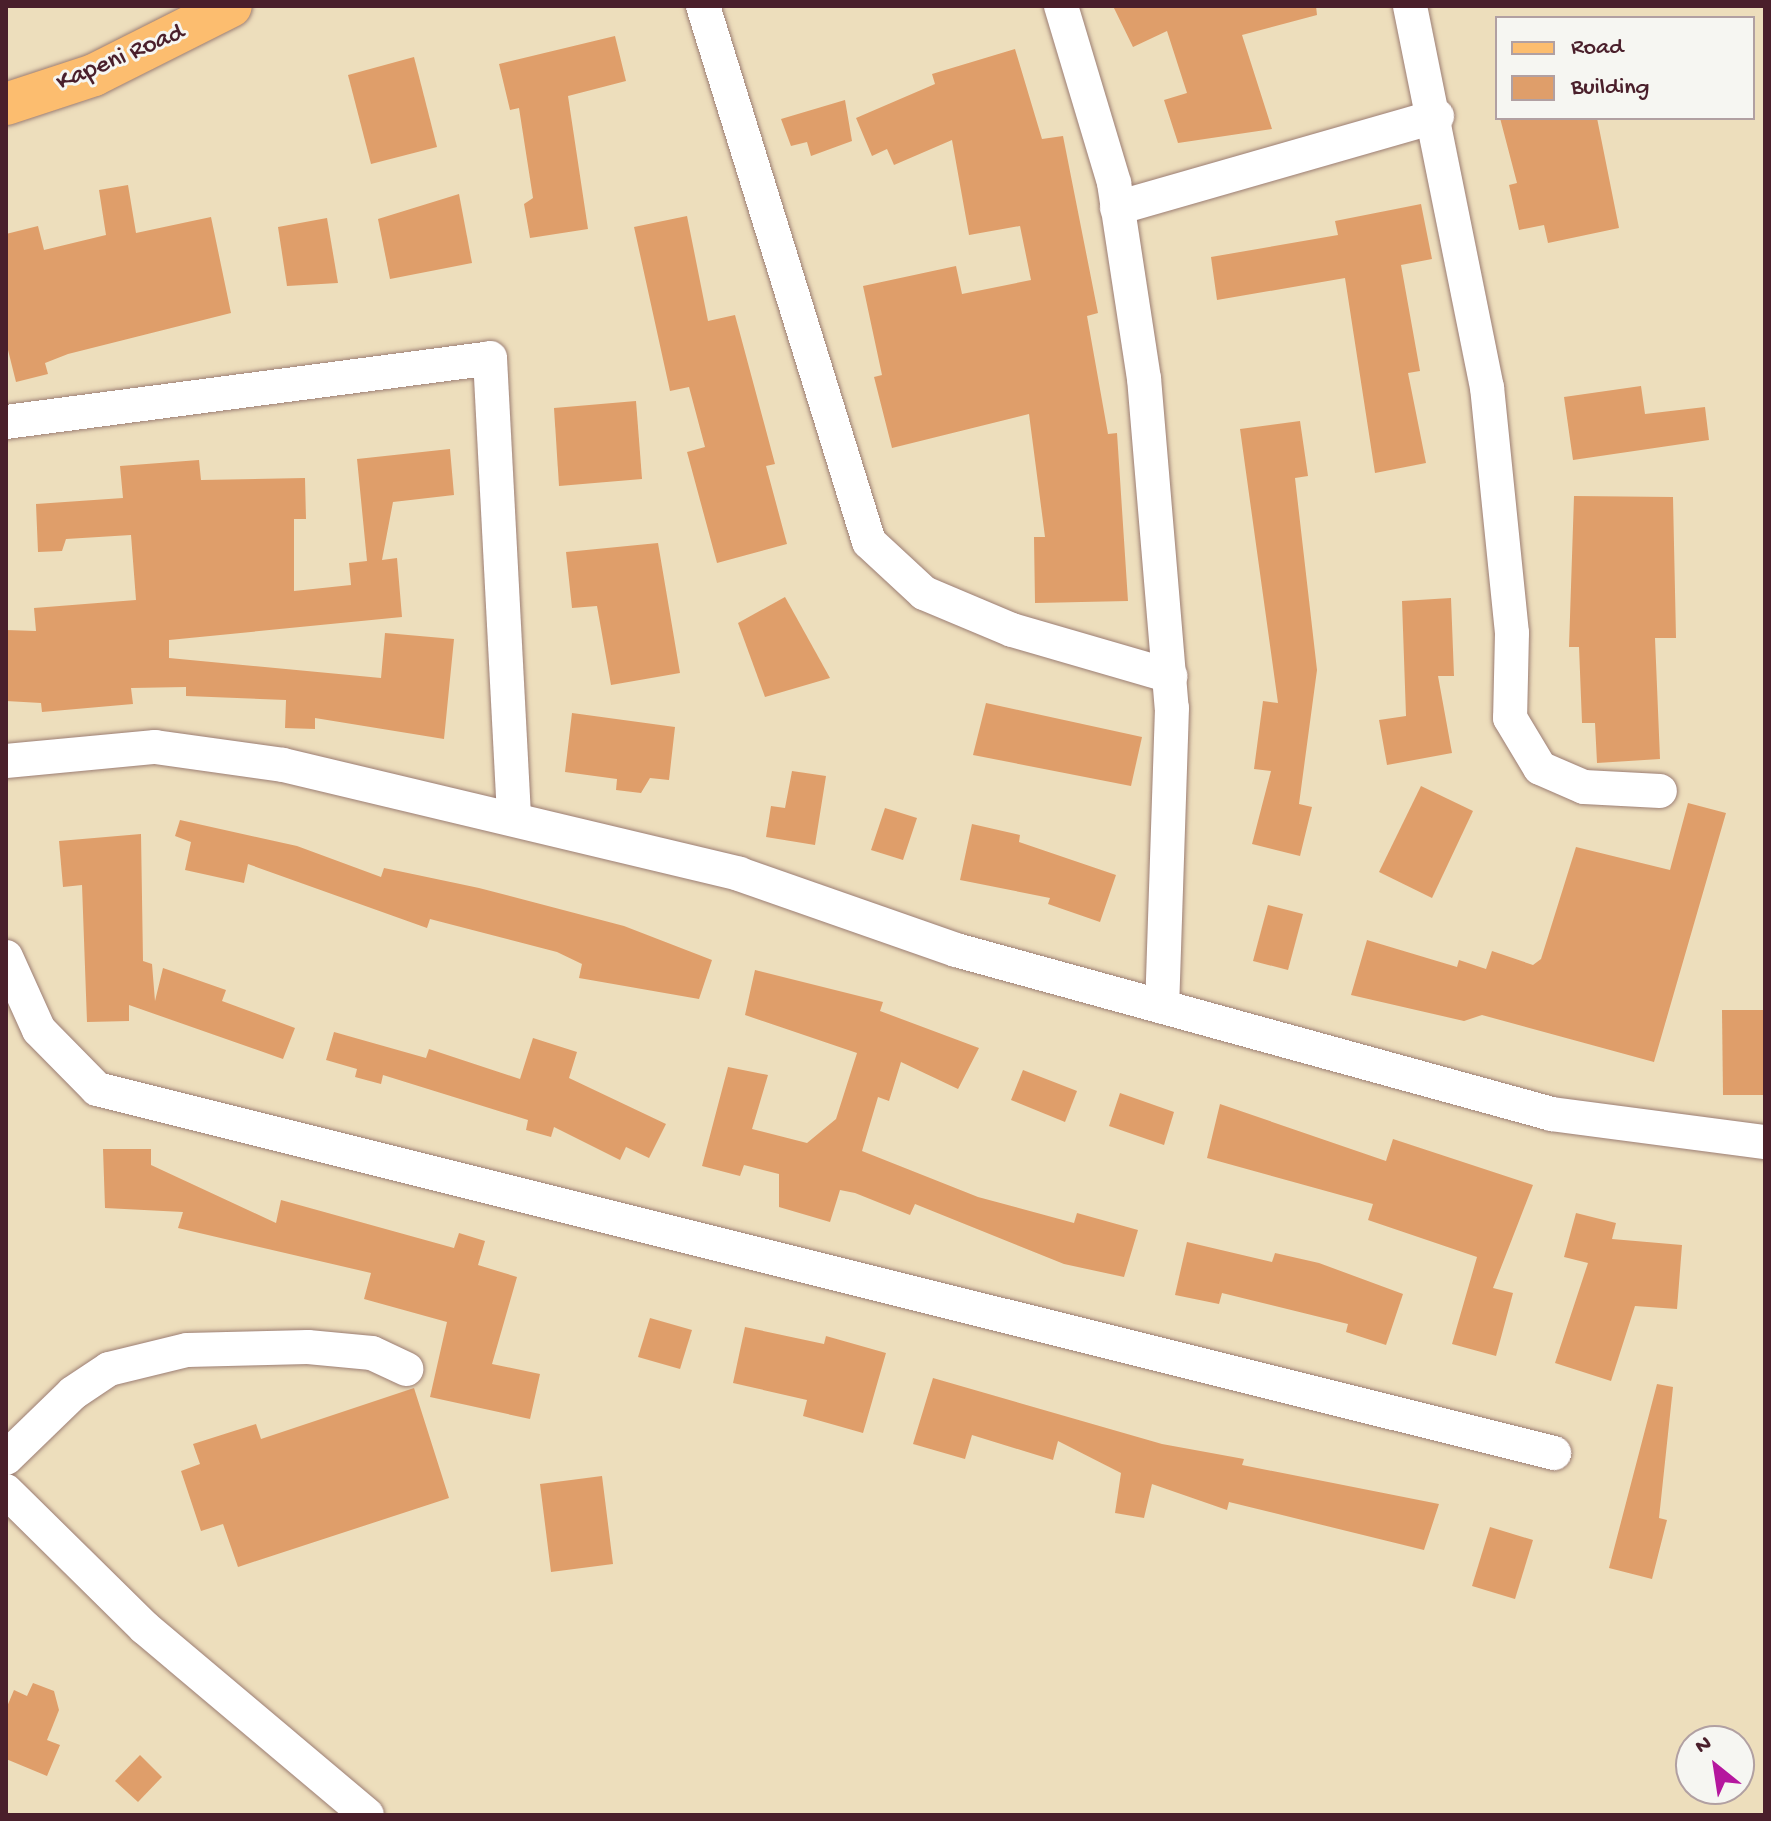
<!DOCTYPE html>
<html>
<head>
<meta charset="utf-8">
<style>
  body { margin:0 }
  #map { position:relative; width:1771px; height:1821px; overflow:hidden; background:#eddebc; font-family:"Gochi Hand",sans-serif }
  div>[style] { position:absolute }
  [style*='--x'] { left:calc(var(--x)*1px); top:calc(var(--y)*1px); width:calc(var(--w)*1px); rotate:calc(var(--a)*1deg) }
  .building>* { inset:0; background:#df9e6a }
  .roads { filter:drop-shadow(0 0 2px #9c7e74) drop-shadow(0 0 2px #9c7e74) }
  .minor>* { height:34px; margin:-17px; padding:0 17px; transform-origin:17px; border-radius:17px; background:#fff }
  .major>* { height:42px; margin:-21px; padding:0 21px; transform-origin:21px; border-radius:21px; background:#fcbd6f }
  span { translate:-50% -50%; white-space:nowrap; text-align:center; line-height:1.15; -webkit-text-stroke:6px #f6f6f2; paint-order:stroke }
  .street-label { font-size:26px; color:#4a1f2b }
  .frame { position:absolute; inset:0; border:8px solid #4a1f2b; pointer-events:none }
  .legend { position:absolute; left:1495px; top:16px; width:260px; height:104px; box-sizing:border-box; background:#f6f6f2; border:2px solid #b1a0a2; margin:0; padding:10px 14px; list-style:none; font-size:24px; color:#4a1f2b }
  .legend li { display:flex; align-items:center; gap:16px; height:40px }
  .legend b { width:40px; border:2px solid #b1a0a2 }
  .north { position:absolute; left:1675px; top:1725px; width:80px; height:80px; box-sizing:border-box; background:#f6f6f2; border:2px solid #b1a0a2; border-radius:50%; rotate:330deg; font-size:22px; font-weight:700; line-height:32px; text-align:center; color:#4a1f2b }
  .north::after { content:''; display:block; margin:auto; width:28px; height:36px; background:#b5179e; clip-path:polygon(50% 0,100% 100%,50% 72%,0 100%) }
</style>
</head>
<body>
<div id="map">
  <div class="building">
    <div style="clip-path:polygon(1113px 6px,1316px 6px,1317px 15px,1242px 35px,1272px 129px,1178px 143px,1164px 100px,1187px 93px,1167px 31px,1133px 47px)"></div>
    <div style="clip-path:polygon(615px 36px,626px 81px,568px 96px,588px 229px,530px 238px,524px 204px,533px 198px,519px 108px,510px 110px,499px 64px)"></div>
    <div style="clip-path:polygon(1015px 49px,1042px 139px,1063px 136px,1098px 313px,1087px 316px,1108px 434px,1117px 433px,1128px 601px,1035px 603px,1034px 537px,1045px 537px,1029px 414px,892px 448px,874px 377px,882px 375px,863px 286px,956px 266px,962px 294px,1031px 280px,1020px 226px,969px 235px,952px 140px,894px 165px,887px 149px,872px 156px,856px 118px,935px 84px,932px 74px)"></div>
    <div style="clip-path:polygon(414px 57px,437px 147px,371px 164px,348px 75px)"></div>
    <div style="clip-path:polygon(845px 100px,852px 141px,811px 156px,807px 142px,791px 146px,781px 119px)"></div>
    <div style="clip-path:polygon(1500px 118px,1597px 118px,1619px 228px,1548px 243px,1544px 225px,1519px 230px,1509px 185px,1517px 183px)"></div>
    <div style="clip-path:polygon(128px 185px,136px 233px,211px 217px,231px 313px,68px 354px,45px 363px,48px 374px,16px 382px,6px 342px,6px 234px,38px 226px,44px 250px,106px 235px,99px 190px)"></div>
    <div style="clip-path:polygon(459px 194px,472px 263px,390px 279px,378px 219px)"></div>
    <div style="clip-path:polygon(1421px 204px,1432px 259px,1401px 265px,1420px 371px,1408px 373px,1426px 463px,1375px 473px,1345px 278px,1217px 300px,1211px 257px,1338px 235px,1335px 221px)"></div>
    <div style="clip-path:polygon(687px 216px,708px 321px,735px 315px,775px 464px,766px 466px,787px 544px,717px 563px,687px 452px,705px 447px,689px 387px,670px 391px,634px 227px)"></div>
    <div style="clip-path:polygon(327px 218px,338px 283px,287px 286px,278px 227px)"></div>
    <div style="clip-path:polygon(1641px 386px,1645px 414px,1705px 407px,1709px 440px,1573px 460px,1564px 397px)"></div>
    <div style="clip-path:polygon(636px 401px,642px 479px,559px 486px,554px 408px)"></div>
    <div style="clip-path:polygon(1300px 421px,1308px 476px,1295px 478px,1317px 670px,1299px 804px,1312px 807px,1300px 856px,1252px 844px,1271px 771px,1254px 769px,1263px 701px,1278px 703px,1240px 429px)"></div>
    <div style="clip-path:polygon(450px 449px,454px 495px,393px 502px,382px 560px,397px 558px,402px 617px,169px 640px,169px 658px,381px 678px,385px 633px,454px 639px,444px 739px,315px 718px,315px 729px,285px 728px,286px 700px,186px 696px,186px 687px,131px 688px,133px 704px,42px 712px,41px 703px,6px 701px,6px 630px,36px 631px,34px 608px,136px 600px,131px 535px,66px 539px,62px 551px,38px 552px,36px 504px,123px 498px,120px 466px,199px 460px,201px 480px,305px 478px,306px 519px,294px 519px,294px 591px,351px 585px,349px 563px,367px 561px,357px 459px)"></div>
    <div style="clip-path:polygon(1574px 496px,1673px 497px,1676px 638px,1655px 638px,1660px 759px,1597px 763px,1595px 723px,1582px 723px,1579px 647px,1569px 647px)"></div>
    <div style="clip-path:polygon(658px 543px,680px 673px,611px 685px,597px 606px,572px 608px,566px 552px)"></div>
    <div style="clip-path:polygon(785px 597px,830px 678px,765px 697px,738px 623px)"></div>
    <div style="clip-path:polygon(1451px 598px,1454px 676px,1438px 676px,1452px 753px,1387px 765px,1379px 720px,1406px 716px,1402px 601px)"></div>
    <div style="clip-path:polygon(986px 703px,1142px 737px,1131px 786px,973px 755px)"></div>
    <div style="clip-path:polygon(572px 713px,675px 727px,669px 780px,650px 778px,641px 793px,616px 790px,617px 779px,565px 772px)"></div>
    <div style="clip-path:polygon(792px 771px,826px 776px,815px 845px,766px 837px,771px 806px,785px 808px)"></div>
    <div style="clip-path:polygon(1421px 786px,1473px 811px,1432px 898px,1379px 872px)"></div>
    <div style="clip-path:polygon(1688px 803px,1726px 813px,1654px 1062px,1482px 1015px,1464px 1021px,1351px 995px,1367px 940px,1457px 967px,1459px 960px,1486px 969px,1492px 951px,1533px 965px,1541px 959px,1576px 847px,1670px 870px)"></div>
    <div style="clip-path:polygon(885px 808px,917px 818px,903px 860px,871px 850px)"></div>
    <div style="clip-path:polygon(180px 820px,297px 846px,381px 877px,384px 868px,479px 888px,624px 926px,712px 960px,699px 999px,579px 978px,582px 964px,557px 952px,430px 919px,427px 928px,248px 864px,244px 883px,185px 870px,191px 842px,175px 836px)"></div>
    <div style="clip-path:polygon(972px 824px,1020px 835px,1019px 842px,1116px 875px,1100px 922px,1048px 904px,1050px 898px,960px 880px)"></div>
    <div style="clip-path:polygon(141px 834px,143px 961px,152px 964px,155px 1001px,163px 968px,226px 990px,222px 1001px,295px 1028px,283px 1059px,129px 1005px,129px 1021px,87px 1022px,82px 885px,63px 887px,59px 841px)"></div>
    <div style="clip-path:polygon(1268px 905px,1303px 914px,1288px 970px,1253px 961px)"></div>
    <div style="clip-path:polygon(755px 970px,883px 1002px,880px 1011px,979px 1048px,958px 1089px,901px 1062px,889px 1101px,878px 1097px,862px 1151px,978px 1197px,1074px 1223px,1077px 1213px,1138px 1230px,1124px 1277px,1064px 1264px,915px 1204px,910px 1215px,855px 1193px,840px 1190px,830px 1222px,779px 1207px,779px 1174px,744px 1165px,740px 1176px,702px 1166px,728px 1067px,768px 1075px,752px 1129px,807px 1143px,836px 1119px,857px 1053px,745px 1015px)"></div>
    <div style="clip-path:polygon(1722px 1010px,1765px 1010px,1765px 1095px,1723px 1095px)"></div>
    <div style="clip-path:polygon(334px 1032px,426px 1058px,429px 1049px,520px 1079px,533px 1038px,577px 1052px,569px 1078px,666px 1124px,649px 1158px,626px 1147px,620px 1160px,554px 1127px,551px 1137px,526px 1130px,528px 1120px,383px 1075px,381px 1084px,355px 1077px,357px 1069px,326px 1060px)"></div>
    <div style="clip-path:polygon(1023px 1070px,1077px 1091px,1065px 1122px,1011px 1100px)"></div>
    <div style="clip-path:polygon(1120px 1093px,1174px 1112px,1164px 1145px,1109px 1126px)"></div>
    <div style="clip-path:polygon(1220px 1104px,1386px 1161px,1393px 1139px,1533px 1185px,1493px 1288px,1513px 1293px,1496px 1356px,1452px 1344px,1477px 1257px,1368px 1220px,1373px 1204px,1207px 1158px)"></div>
    <div style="clip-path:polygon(103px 1149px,151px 1149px,151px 1165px,276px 1223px,281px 1200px,454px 1248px,459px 1233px,485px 1241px,478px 1265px,517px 1277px,492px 1364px,540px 1374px,530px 1419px,430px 1397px,447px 1322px,364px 1299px,371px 1273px,178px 1228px,183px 1212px,105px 1208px)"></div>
    <div style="clip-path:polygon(1576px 1213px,1616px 1223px,1612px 1239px,1682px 1245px,1677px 1309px,1635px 1306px,1611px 1381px,1555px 1363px,1588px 1263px,1564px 1257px)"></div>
    <div style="clip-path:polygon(1187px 1242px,1272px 1262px,1275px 1253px,1319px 1263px,1403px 1294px,1386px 1345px,1346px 1332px,1348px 1324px,1222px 1293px,1219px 1304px,1175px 1295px)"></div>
    <div style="clip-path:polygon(650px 1318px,692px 1330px,680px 1369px,638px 1357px)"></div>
    <div style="clip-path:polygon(745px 1327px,824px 1344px,826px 1336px,886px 1353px,863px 1433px,803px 1416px,807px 1400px,733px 1383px)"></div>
    <div style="clip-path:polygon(933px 1378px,1162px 1444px,1244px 1459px,1242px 1465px,1439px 1504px,1424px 1550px,1229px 1502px,1227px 1510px,1152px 1484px,1144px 1518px,1115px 1513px,1121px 1473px,1058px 1441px,1053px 1460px,972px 1435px,965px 1459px,913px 1444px)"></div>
    <div style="clip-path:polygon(1657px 1384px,1673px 1387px,1659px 1518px,1667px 1520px,1652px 1579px,1609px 1568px)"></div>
    <div style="clip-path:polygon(414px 1388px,449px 1498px,238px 1567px,223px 1524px,201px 1531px,181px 1471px,200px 1464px,193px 1444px,256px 1424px,261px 1439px)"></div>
    <div style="clip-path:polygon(602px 1476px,613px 1564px,551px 1572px,540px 1484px)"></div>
    <div style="clip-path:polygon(1490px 1527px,1533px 1540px,1515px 1599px,1472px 1586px)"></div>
    <div style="clip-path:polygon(33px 1683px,54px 1691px,59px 1710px,47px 1740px,60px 1745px,47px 1776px,6px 1759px,6px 1709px,14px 1690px,27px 1696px)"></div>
    <div style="clip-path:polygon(140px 1755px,162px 1777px,138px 1802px,115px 1781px)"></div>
  </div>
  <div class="roads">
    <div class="minor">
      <div style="--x:703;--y:6;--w:561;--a:72.79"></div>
      <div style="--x:869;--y:542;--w:75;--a:42.8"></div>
      <div style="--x:924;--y:593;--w:95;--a:22.8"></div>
      <div style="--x:1012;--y:630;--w:165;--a:16.2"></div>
      <div style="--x:1061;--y:6;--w:185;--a:73.3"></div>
      <div style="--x:1114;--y:183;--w:197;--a:81.3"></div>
      <div style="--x:1144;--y:378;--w:331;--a:85.2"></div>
      <div style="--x:1172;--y:708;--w:299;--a:91.9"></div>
      <div style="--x:1410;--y:6;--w:389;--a:78.6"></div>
      <div style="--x:1487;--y:387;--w:247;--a:84.2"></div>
      <div style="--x:1512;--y:633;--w:85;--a:91.3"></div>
      <div style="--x:1510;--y:718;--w:58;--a:59"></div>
      <div style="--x:1540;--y:768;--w:48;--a:23.4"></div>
      <div style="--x:1584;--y:787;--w:76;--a:3"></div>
      <div style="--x:1117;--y:208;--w:333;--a:-16"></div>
      <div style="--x:6;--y:422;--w:488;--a:-7.5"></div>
      <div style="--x:490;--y:358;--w:461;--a:87"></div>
      <div style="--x:6;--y:761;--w:150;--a:-5.4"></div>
      <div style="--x:155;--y:747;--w:129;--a:8"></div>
      <div style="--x:283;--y:765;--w:469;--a:13.4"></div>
      <div style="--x:739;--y:874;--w:230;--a:19.3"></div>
      <div style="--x:956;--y:950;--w:618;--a:15.39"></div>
      <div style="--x:1552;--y:1114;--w:215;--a:7.5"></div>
      <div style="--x:6;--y:957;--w:80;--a:65.7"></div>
      <div style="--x:39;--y:1030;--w:83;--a:45.5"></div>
      <div style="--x:97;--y:1089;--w:1502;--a:14.03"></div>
      <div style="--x:6;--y:1458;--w:93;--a:-44.1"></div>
      <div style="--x:73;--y:1393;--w:43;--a:-33.7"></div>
      <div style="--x:109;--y:1369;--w:80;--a:-13.7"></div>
      <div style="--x:187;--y:1350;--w:121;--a:-1.4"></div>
      <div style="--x:308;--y:1347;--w:64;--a:5.4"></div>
      <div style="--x:372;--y:1353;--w:38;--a:25"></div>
      <div style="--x:6;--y:1491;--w:195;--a:44.6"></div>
      <div style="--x:145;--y:1628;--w:290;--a:40.1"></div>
    </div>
    <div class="major">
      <div style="--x:6;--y:104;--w:93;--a:-18.2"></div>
      <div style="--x:94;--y:75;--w:153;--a:-26.7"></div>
    </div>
  </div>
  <div class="street-label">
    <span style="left:121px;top:59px;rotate:-23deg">Kapeni Road</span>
  </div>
  <div class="frame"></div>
  <ul class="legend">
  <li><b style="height:10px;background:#fcbd6f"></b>Road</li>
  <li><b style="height:22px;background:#df9e6a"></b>Building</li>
  </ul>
  <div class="north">N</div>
</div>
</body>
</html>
